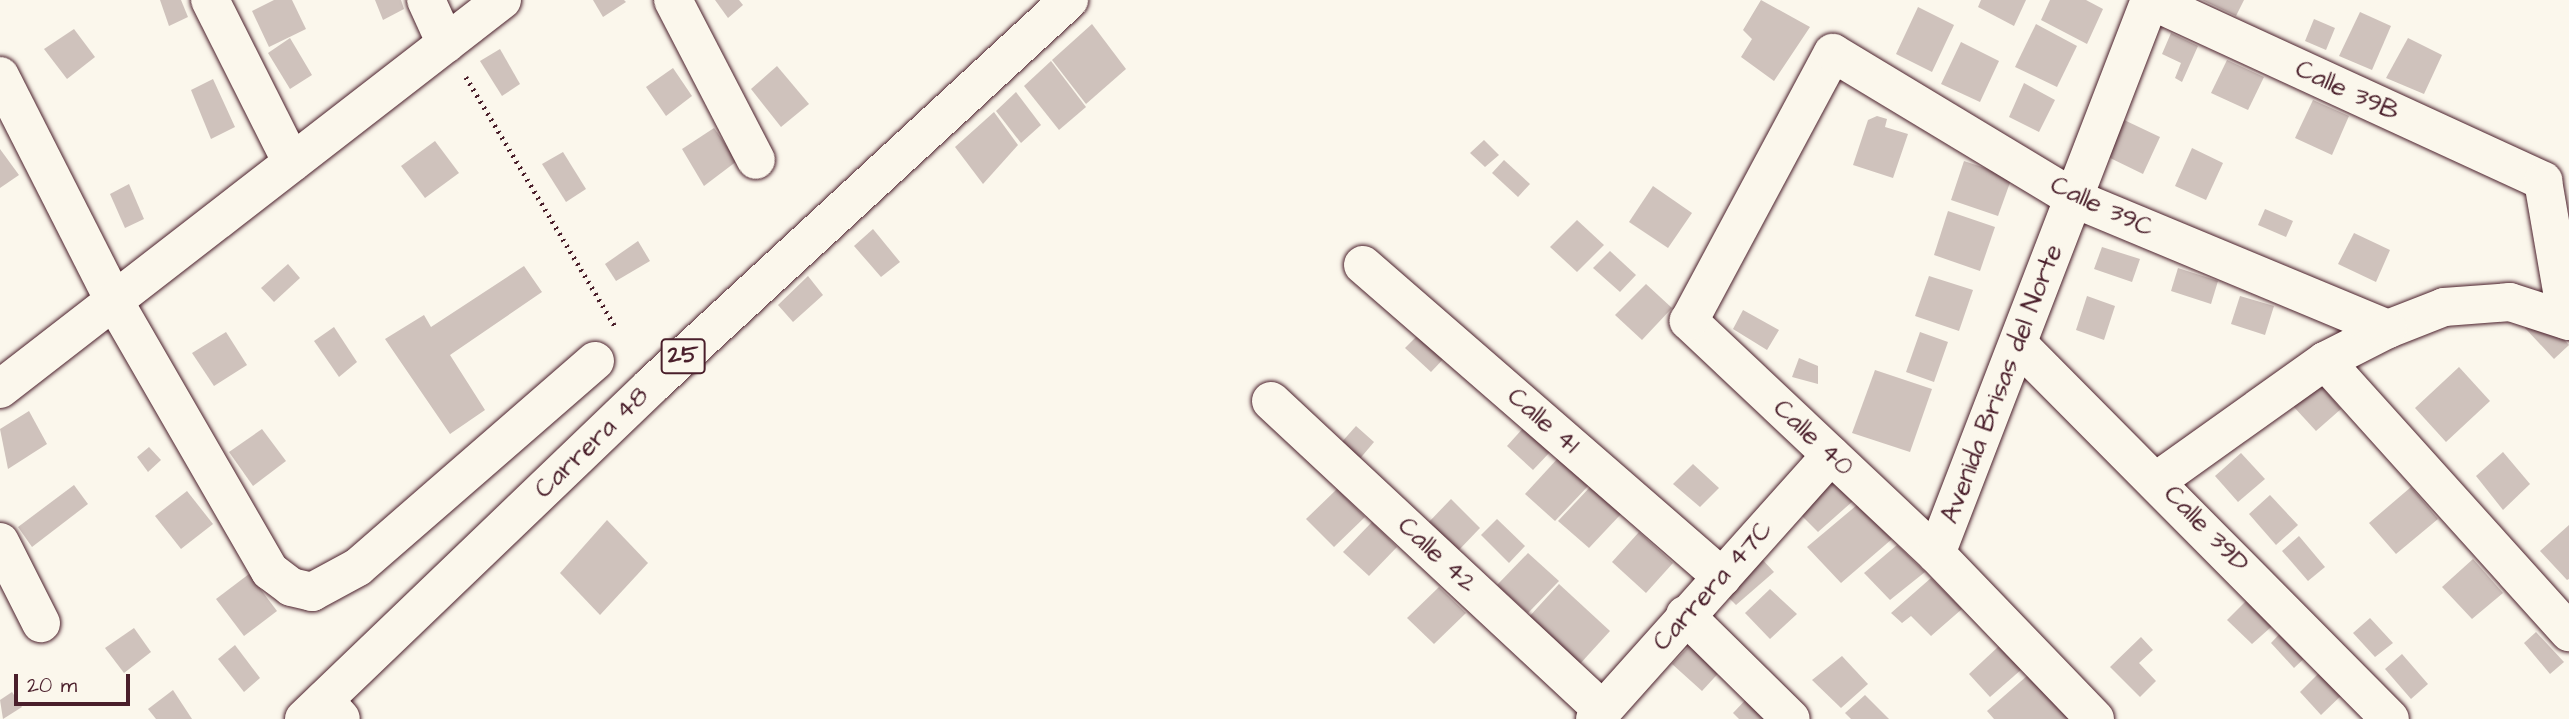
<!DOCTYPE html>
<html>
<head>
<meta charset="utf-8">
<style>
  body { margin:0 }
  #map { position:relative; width:2569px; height:719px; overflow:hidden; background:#fbf7ec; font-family:"Architects Daughter",sans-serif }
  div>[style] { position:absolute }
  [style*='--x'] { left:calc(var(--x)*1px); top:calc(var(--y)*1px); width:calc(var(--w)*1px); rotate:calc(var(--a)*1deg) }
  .building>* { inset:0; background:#cfc2bc }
  .path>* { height:4.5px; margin-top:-2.25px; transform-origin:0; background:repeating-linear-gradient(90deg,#4a1f2b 0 2px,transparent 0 7px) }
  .roads { filter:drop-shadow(0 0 2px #4a1f2b) drop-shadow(0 0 2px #4a1f2b) }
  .street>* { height:38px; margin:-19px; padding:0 19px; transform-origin:19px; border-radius:19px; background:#fbf7ec }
  .secondary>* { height:38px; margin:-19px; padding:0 19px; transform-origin:19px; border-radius:19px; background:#fbf7ec }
  .primary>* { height:38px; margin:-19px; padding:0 19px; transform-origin:19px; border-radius:19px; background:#fbf7ec }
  span { translate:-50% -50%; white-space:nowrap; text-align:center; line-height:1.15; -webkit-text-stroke:5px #fbf7ec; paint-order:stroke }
  .shield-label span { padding:2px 5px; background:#fbf7ec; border:2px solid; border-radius:5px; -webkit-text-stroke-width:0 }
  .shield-label { font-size:24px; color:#4a1f2b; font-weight:700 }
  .street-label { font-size:26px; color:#4a1f2b }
  .scale { position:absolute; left:14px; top:674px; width:116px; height:32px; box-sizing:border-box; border:4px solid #4a1f2b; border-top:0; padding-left:9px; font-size:21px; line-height:24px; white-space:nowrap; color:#4a1f2b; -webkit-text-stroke:5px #fbf7ec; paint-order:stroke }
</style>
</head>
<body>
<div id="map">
  <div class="building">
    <div style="clip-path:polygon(160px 0,181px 0,188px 17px,169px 26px)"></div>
    <div style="clip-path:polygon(274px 0,292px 0,306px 29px,269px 47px,252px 11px)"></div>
    <div style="clip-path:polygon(375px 0,401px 0,404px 9px,383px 20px)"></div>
    <div style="clip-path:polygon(593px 0,624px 0,626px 2px,603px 17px)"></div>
    <div style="clip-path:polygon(715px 0,739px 0,743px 5px,728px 18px)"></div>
    <div style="clip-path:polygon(1761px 0,1810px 27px,1774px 81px,1741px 57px,1752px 39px,1743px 30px)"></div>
    <div style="clip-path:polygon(1981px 0,2026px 0,2014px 26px,1978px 7px)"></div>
    <div style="clip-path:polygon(2050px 0,2086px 0,2103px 9px,2087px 44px,2041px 20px)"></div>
    <div style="clip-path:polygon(2202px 0,2244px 0,2236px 16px)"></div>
    <div style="clip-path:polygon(1918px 7px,1954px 25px,1932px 72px,1896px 54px)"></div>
    <div style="clip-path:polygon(2360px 12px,2391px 26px,2372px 70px,2339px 56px)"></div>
    <div style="clip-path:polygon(2314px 19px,2335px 28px,2326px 50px,2305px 41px)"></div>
    <div style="clip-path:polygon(1092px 24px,1126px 69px,1086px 104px,1052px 60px)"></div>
    <div style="clip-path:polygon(2036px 24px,2077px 46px,2057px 87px,2015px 67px)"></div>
    <div style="clip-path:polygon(74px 29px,95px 57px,67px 79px,44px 49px)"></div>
    <div style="clip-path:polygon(2171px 33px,2198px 46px,2182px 82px,2175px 78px,2181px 63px,2162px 54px)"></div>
    <div style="clip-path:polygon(290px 38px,312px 75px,290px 89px,268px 53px)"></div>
    <div style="clip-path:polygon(2408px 38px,2442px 55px,2424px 94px,2386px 78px)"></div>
    <div style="clip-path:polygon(1961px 42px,1999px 61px,1980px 102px,1941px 84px)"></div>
    <div style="clip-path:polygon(500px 49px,520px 84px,502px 96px,480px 61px)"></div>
    <div style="clip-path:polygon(2227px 60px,2264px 77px,2248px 110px,2211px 93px)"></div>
    <div style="clip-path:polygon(1051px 61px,1086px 107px,1059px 130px,1024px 86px)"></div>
    <div style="clip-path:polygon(777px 66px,809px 104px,781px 127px,751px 89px)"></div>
    <div style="clip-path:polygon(673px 68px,692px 96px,666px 116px,646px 87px)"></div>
    <div style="clip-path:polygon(213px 79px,235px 127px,211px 139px,191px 90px)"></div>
    <div style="clip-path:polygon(2024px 83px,2055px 100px,2039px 132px,2009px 117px)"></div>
    <div style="clip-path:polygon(1016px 92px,1041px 125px,1021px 143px,996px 111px)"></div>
    <div style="clip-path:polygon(2313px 100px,2349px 116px,2332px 155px,2295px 138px)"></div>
    <div style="clip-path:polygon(994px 112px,1018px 145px,983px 184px,955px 147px)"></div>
    <div style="clip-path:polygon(1877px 116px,1887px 119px,1885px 127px,1908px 134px,1893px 178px,1853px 165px,1868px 120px)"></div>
    <div style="clip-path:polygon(2122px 119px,2160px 137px,2143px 174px,2106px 156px)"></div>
    <div style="clip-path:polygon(714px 128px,737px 161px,704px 186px,682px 149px)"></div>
    <div style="clip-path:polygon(1484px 140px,1499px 155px,1485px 167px,1470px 153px)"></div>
    <div style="clip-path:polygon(435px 141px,459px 173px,425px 198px,401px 166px)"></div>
    <div style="clip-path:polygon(2192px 148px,2223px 163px,2206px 200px,2175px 186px)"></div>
    <div style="clip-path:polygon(0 149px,19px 175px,0 188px)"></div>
    <div style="clip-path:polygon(563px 152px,586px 189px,566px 202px,542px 164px)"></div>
    <div style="clip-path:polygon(1504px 160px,1530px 184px,1518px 197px,1492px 173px)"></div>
    <div style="clip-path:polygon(1964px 161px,2012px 177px,1998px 216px,1951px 200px)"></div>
    <div style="clip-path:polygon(129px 184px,144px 219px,125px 228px,110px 194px)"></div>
    <div style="clip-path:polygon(1653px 186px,1692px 213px,1668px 248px,1629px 222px)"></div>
    <div style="clip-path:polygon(2265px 209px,2293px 221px,2286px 237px,2258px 225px)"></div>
    <div style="clip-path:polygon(1948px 211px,1995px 227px,1980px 271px,1934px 255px)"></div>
    <div style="clip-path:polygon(1577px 220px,1604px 245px,1577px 272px,1550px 247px)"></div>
    <div style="clip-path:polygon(873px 229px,900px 262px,881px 277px,854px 246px)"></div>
    <div style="clip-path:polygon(2354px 233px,2390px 250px,2376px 282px,2338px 264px)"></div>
    <div style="clip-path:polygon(638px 241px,650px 261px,616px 281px,605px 264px)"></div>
    <div style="clip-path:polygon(2102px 247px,2140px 259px,2132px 282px,2094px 269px)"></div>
    <div style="clip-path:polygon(1610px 251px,1636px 275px,1620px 292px,1593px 268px)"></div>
    <div style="clip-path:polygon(288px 264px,300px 278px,274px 302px,261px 288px)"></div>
    <div style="clip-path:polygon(524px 266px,542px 292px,450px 355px,485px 410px,450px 434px,385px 339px,424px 315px,431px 327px)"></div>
    <div style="clip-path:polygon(2178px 268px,2218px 281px,2211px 304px,2171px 291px)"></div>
    <div style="clip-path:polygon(808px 276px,823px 295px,793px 322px,778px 305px)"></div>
    <div style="clip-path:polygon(1929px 276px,1973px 290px,1959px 331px,1915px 316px)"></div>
    <div style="clip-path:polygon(1646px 284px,1672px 308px,1642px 340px,1615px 315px)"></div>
    <div style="clip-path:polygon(2087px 296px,2115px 306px,2104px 340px,2076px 330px)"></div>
    <div style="clip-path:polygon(2240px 296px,2274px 306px,2265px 335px,2231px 324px)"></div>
    <div style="clip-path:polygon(1743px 310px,1779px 330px,1767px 350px,1733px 329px)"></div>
    <div style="clip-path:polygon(2541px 314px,2569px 345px,2554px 359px,2525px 328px)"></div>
    <div style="clip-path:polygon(334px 327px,357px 362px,339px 377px,314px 341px)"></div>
    <div style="clip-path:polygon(1422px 331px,1448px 354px,1431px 372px,1405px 348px)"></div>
    <div style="clip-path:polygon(226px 332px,247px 365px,214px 386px,192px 353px)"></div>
    <div style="clip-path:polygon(1920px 332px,1948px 342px,1934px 382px,1906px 372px)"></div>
    <div style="clip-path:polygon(1799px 358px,1818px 366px,1818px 384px,1792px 377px)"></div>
    <div style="clip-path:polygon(2459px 367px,2490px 401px,2446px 442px,2415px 408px)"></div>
    <div style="clip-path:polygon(1875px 370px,1932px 389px,1910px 452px,1852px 433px)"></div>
    <div style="clip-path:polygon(2319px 383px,2341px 409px,2316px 431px,2293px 406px)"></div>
    <div style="clip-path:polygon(29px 411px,47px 444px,8px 469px,0 429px)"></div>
    <div style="clip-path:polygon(1356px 426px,1374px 442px,1358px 461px,1340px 444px)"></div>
    <div style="clip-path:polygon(1525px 426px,1551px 451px,1533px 470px,1507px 446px)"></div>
    <div style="clip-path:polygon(262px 429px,286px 461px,253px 486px,229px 452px)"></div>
    <div style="clip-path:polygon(149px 447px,161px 460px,148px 472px,137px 457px)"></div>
    <div style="clip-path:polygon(2503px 452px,2530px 484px,2503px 510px,2476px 476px)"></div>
    <div style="clip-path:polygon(2241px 453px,2265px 479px,2238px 502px,2215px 476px)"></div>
    <div style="clip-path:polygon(1559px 457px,1589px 485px,1555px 521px,1525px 494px)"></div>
    <div style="clip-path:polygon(1693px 464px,1719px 488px,1700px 507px,1673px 484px)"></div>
    <div style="clip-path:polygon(1825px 473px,1853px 501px,1818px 532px,1790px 504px)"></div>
    <div style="clip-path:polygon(74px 485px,88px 504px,32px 547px,18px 527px)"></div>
    <div style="clip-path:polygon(1591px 486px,1621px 514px,1589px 548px,1558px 521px)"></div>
    <div style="clip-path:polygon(2411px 487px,2438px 519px,2396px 554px,2369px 523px)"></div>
    <div style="clip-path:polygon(1337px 489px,1365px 517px,1334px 547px,1306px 519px)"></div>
    <div style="clip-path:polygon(187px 491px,213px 524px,181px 549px,155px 516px)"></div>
    <div style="clip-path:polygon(2270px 495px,2298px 525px,2276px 545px,2249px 514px)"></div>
    <div style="clip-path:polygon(1451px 499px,1480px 528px,1457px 552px,1427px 524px)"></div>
    <div style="clip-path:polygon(1857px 505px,1892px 539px,1841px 583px,1807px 547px)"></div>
    <div style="clip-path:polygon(1497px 519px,1525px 546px,1509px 563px,1481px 535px)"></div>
    <div style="clip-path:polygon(607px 520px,648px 563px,600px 615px,560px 573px)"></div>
    <div style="clip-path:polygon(1372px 522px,1397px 547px,1369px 576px,1343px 552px)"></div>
    <div style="clip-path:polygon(2569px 525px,2569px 579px,2567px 580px,2540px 551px)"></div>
    <div style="clip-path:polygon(1639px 532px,1673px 563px,1646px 593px,1612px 562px)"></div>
    <div style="clip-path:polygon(2299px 536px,2325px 567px,2308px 581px,2282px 551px)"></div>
    <div style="clip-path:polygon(1897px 545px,1925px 572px,1890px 600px,1864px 573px)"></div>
    <div style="clip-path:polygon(1528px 553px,1559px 581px,1528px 613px,1497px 585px)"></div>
    <div style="clip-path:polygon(1761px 558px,1774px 572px,1736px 605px,1724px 593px)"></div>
    <div style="clip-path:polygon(2473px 559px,2503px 593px,2472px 619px,2442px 587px)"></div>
    <div style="clip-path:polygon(249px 574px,277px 611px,244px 636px,216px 599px)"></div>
    <div style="clip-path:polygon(1931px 578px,1962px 609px,1931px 636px,1911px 616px,1902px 623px,1891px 613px)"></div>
    <div style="clip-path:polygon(1559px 584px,1610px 631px,1579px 665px,1528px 618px)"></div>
    <div style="clip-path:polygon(1439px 587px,1466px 613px,1434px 644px,1407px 618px)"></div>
    <div style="clip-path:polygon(1770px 589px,1797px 614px,1770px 639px,1745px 613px)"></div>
    <div style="clip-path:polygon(2254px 593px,2279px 620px,2252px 644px,2227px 620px)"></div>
    <div style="clip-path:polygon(2370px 618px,2393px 643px,2375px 657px,2353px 633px)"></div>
    <div style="clip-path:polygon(2286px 627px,2311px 652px,2294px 668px,2271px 643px)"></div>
    <div style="clip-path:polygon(134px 628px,151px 652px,124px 673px,105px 648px)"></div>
    <div style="clip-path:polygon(2536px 632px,2564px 662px,2550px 674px,2524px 643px)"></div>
    <div style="clip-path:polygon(2141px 637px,2153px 650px,2139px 663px,2156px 681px,2140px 697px,2110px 667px)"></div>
    <div style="clip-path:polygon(1696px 639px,1725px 666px,1702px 691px,1672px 664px)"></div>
    <div style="clip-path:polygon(235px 645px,260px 678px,244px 692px,218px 659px)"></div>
    <div style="clip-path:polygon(1999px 646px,2022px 669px,1990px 697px,1969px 674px)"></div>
    <div style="clip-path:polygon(2402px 654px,2428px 684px,2411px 699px,2385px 669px)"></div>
    <div style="clip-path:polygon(1842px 656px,1868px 684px,1841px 708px,1812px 680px)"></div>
    <div style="clip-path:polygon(2325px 667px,2347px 690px,2321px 715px,2300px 692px)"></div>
    <div style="clip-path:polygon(2028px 675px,2072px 719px,1994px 719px,1987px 711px)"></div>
    <div style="clip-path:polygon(173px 690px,192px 719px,156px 719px,148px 709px)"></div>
    <div style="clip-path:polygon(12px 692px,22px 707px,3px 719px,0 700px)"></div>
    <div style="clip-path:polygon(1753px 692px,1777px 719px,1739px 719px,1733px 713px)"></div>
    <div style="clip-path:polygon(1865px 695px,1889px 719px,1851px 719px,1845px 713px)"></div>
  </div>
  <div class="path">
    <div style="--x:466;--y:77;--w:292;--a:59.1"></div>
  </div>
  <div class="roads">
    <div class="street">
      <div style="--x:210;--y:0;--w:182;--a:63.3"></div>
      <div style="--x:426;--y:0;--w:48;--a:65.6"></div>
      <div style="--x:673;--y:0;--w:180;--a:62.6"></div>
      <div style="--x:2150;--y:0;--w:433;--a:24.7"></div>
      <div style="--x:2543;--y:181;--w:141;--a:80.2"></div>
      <div style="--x:0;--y:76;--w:252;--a:63.1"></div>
      <div style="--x:114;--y:301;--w:312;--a:60"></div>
      <div style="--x:270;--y:571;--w:26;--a:37"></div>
      <div style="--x:291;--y:587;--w:22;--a:13"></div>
      <div style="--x:312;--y:592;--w:52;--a:-28.5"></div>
      <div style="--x:358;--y:567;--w:314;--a:-41"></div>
      <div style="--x:1363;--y:265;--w:476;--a:41"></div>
      <div style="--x:2018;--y:344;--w:528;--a:45.23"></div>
      <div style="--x:2325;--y:361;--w:365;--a:48"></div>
      <div style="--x:0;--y:389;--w:635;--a:-37.77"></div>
      <div style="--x:1271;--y:401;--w:453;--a:43"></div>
      <div style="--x:2158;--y:480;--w:205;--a:-35.5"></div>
      <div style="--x:2325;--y:361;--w:71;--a:-26.9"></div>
      <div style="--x:2388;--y:329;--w:60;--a:-21.4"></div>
      <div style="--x:2444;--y:307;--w:66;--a:-4.3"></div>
      <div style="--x:2510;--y:302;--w:62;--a:17.9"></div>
      <div style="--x:0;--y:542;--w:91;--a:63.2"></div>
      <div style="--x:1936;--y:554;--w:340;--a:-136.7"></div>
      <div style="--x:1689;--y:321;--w:304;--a:-61.8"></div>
      <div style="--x:1833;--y:53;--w:280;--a:31.1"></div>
      <div style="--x:2073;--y:198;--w:341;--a:22.6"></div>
      <div style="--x:1685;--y:615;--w:148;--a:44.5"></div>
      <div style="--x:324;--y:700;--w:25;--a:48"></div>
      <div style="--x:1595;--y:719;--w:354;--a:-48.2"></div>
    </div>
    <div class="secondary">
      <div style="--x:2095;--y:719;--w:229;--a:-133.9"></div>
      <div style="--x:1936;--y:554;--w:594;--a:-68.88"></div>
    </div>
    <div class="primary">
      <div style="--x:304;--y:719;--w:481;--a:-43.8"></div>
      <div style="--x:651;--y:386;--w:569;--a:-42.72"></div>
    </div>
  </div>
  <div class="shield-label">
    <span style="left:683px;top:356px">25</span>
  </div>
  <div class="street-label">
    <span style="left:2347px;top:91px;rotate:25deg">Calle 39B</span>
    <span style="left:2102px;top:207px;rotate:25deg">Calle 39C</span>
    <span style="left:2002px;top:384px;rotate:-69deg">Avenida Brisas del Norte</span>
    <span style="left:1543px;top:421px;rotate:41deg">Calle 41</span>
    <span style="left:1813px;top:438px;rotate:43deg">Calle 40</span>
    <span style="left:592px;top:443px;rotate:-44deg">Carrera 48</span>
    <span style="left:2206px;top:529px;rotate:46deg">Calle 39D</span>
    <span style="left:1437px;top:555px;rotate:43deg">Calle 42</span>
    <span style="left:1713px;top:586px;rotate:-48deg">Carrera 47C</span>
  </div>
  <div class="scale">20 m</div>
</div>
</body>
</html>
